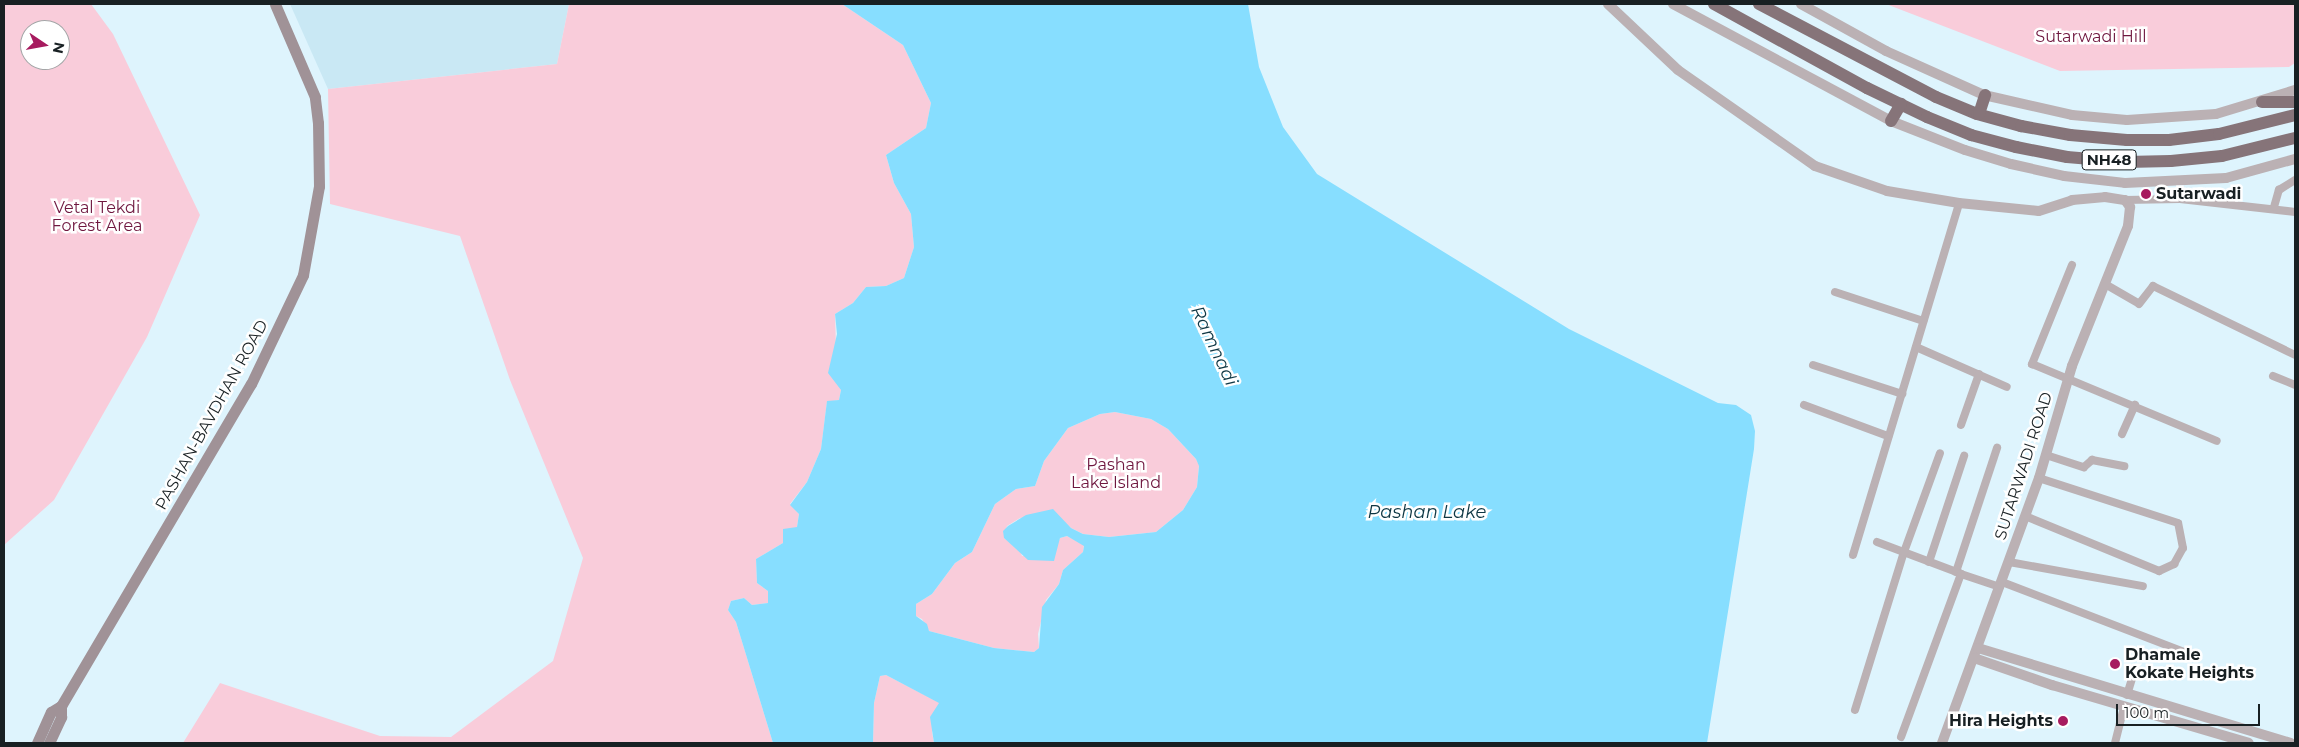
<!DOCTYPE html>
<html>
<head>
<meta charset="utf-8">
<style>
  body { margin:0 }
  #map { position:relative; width:2299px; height:747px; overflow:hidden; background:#def4fd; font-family:Montserrat,sans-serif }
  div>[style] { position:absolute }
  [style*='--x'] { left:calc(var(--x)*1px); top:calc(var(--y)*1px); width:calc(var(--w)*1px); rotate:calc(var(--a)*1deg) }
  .built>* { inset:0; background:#c9e8f4 }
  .green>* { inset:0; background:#f9ccda }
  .water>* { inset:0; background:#87deff }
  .minor>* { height:8px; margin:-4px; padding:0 4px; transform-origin:4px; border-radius:4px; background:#bbb1b4 }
  .tertiary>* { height:10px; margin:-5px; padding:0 5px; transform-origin:5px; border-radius:5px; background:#bbb1b4 }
  .secondary>* { height:11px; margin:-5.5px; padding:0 5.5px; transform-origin:5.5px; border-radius:5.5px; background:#a09297 }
  .trunk>* { height:12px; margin:-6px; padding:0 6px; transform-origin:6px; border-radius:6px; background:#867479 }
  .dots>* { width:14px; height:14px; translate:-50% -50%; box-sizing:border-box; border:2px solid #fff; border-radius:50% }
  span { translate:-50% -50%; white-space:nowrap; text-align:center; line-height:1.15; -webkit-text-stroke:5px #fff; paint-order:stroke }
  .shield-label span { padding:1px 4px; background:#fff; border:1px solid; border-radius:4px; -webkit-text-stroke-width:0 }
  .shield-label { font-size:15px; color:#182023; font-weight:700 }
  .park-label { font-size:16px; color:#6f173f }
  .poi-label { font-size:16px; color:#182023; font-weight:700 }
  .left { translate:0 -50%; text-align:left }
  .right { translate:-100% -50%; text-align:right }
  .street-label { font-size:16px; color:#182023 }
  .water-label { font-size:18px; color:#0e3744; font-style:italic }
  .frame { position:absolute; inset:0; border:5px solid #182023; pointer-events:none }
  .north { position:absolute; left:20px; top:20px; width:50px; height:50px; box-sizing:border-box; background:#fff; border:1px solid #a3a6a7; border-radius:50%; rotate:102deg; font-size:14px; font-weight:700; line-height:20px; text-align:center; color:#182023 }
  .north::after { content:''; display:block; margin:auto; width:18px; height:22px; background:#a71b5f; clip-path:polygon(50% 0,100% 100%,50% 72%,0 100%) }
  .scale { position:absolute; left:2116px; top:704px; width:144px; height:22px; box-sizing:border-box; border:2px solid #182023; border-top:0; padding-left:6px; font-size:15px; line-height:18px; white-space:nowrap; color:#182023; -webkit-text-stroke:4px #fff; paint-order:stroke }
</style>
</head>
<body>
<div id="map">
  <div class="built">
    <div style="clip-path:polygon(290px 4px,569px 4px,557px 64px,328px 89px)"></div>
  </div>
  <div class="green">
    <div style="clip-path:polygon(evenodd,4px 4px,91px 4px,113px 34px,200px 215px,147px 337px,54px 500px,4px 545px,4px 4px,30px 30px,60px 30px,60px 60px,30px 60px,30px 30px)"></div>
    <div style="clip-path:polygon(569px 4px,842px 4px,903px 45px,931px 103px,926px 128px,886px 155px,894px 183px,911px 214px,914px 247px,904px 278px,886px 286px,866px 287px,853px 303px,835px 314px,837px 381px,841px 390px,839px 400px,827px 402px,821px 449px,807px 482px,790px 504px,799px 514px,797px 527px,783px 543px,756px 559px,757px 583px,768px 591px,768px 603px,752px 605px,744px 598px,731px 601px,728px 610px,736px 622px,773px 743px,183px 743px,220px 683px,380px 736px,451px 737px,553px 661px,583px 558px,510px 380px,460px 236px,330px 204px,328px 89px,557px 64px)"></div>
    <div style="clip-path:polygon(1886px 4px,2295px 4px,2295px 63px,2289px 67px,2060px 71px)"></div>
    <div style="clip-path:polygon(1115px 412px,1151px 419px,1168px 429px,1196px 459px,1199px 465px,1197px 487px,1183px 510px,1156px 532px,1109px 537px,1083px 534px,1071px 528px,1056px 515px,1020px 518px,1007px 526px,1004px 538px,1020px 550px,1022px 556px,1055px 549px,1060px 538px,1067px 536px,1084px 545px,1083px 552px,1063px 570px,1059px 584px,1046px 600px,1038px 634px,1039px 648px,1034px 652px,994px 648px,929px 631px,922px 619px,916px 616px,916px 604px,932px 594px,955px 563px,972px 552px,995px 504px,1016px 489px,1035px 486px,1044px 461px,1068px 428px,1100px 414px)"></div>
    <div style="clip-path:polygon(886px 675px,940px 703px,932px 732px,934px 743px,873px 743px,874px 703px,880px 676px)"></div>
  </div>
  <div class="water">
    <div style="clip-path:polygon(evenodd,842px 4px,1248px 4px,1259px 67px,1283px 127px,1317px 174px,1569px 329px,1718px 403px,1736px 405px,1751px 415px,1755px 431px,1754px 449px,1707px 743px,934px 743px,930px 717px,939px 703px,886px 675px,880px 676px,874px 703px,873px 743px,773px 743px,736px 622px,728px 610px,731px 601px,744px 598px,752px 605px,768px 603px,768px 591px,757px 583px,756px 559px,783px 543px,783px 529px,797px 527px,799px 514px,790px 505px,807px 482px,821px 449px,827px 401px,839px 400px,841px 390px,828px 373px,837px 334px,835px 314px,853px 303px,866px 287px,886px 286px,904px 278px,914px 247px,911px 214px,894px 183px,886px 155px,926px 128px,931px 103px,903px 45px,842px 4px,1115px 412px,1151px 419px,1168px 429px,1196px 459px,1199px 466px,1197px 487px,1183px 510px,1156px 532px,1109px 537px,1083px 534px,1071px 528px,1053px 509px,1026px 515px,1008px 526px,1003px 531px,1004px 538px,1028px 560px,1054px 561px,1060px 538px,1067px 536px,1084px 546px,1083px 552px,1063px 570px,1059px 584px,1042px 607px,1039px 648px,1034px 652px,994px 648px,929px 631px,927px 624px,916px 616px,916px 604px,932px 594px,955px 563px,972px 552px,995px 504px,1016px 489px,1035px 486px,1044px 461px,1068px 428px,1100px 414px,1115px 412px)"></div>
  </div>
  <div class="minor">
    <div style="--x:2125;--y:200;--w:55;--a:-1"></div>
    <div style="--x:2180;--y:199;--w:116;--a:6.4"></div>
    <div style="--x:2274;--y:207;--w:18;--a:-74"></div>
    <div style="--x:2279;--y:190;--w:19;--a:-32"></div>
    <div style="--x:2072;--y:265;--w:107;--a:112"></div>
    <div style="--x:2032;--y:364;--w:200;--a:22.6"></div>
    <div style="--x:2105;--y:284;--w:39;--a:30"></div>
    <div style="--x:2139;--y:304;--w:23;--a:-52"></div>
    <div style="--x:2153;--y:286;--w:158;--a:25.9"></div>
    <div style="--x:1835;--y:292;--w:93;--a:18.2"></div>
    <div style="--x:1916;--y:347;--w:99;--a:23.7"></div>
    <div style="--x:1813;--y:365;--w:94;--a:18"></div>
    <div style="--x:2273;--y:376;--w:24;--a:22"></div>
    <div style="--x:1804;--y:405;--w:90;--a:20.3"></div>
    <div style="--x:1961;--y:425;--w:54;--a:-70.6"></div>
    <div style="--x:2122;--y:434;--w:32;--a:-66"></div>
    <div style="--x:2046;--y:455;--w:40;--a:18"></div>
    <div style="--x:2084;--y:467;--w:11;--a:-41"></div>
    <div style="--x:2092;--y:460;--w:33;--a:11"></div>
    <div style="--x:2025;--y:516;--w:145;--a:22.3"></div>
    <div style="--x:2159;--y:571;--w:17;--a:-25"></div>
    <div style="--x:2174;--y:564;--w:18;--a:-61"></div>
    <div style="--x:2183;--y:548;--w:25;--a:-101"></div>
    <div style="--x:2178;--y:523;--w:146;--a:-162.1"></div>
    <div style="--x:1877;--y:542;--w:88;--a:20.7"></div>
    <div style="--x:1853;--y:555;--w:368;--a:-73.2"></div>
    <div style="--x:1929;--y:562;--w:112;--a:-71.7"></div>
    <div style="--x:2009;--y:562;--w:136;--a:10.2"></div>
    <div style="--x:1956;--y:572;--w:131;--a:-71.7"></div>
    <div style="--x:2002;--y:582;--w:195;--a:21"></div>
    <div style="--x:2127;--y:695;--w:27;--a:-73"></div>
    <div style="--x:1855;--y:710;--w:165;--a:-72.8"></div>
    <div style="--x:1904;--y:552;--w:105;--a:-70"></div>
    <div style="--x:1901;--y:737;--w:174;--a:-69.8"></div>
    <div style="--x:1961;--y:574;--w:41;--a:18.4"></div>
    <div style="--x:2115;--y:743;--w:38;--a:-76"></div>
  </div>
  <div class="tertiary">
    <div style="--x:1608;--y:4;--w:96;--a:43.3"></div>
    <div style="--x:1678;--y:70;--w:167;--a:35"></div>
    <div style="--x:1815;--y:166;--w:76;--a:19.1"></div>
    <div style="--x:1887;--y:191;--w:73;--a:9.5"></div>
    <div style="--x:1959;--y:203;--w:80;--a:5.7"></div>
    <div style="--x:2039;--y:211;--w:35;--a:-18"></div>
    <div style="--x:2072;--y:200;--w:33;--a:-5"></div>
    <div style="--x:2105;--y:197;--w:20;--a:9"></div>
    <div style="--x:2125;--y:200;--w:9;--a:54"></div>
    <div style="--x:2130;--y:207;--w:19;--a:96"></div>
    <div style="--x:2128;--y:226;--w:151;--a:111.8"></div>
    <div style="--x:2072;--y:366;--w:117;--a:106.4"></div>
    <div style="--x:2039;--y:478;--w:282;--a:110.1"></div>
    <div style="--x:1673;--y:4;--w:247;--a:28.2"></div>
    <div style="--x:1891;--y:121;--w:79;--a:21.4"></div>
    <div style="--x:1965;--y:150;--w:48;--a:16.9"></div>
    <div style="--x:2011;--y:164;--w:54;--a:12.8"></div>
    <div style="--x:2064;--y:176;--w:61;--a:6.5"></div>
    <div style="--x:2125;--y:183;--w:101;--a:-2.8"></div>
    <div style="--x:2226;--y:178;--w:72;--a:-15.4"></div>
    <div style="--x:1801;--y:4;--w:97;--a:28.9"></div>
    <div style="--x:1886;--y:51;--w:107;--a:24.2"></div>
    <div style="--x:1984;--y:95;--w:90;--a:12.8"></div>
    <div style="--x:2072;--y:115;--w:55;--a:5.2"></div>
    <div style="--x:2127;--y:120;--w:89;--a:-3.9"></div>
    <div style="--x:2216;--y:114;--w:83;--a:-16.9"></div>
    <div style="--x:1978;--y:648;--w:327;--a:16.9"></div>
    <div style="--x:1974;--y:658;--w:83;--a:19.1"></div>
    <div style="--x:2052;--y:685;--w:205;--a:16.4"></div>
  </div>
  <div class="secondary">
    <div style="--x:37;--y:743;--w:34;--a:-66"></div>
    <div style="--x:51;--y:712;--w:12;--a:-31"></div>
    <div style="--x:61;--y:706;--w:374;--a:-59.5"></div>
    <div style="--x:251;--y:384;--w:121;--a:-64.5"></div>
    <div style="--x:303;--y:275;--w:90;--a:-79.8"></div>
    <div style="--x:319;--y:186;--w:63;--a:-90.9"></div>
    <div style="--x:318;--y:123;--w:26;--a:-97"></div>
    <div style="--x:315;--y:97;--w:101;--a:-113.3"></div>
    <div style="--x:49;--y:743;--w:29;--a:-65"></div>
    <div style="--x:61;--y:717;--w:11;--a:-90"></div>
  </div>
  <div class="trunk">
    <div style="--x:1714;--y:4;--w:175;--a:28.8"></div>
    <div style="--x:1867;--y:88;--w:67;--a:25.8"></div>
    <div style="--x:1927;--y:117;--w:48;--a:22.2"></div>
    <div style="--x:1971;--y:135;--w:47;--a:14.9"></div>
    <div style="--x:2016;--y:147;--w:52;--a:11.1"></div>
    <div style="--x:2067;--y:157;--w:59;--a:4.8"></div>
    <div style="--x:2126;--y:162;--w:45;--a:-1.3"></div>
    <div style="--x:2171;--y:161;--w:51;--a:-5.6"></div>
    <div style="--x:2222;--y:156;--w:75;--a:-13.9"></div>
    <div style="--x:1759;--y:4;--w:200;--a:27.7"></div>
    <div style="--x:1936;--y:97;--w:44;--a:22.5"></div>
    <div style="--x:1977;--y:114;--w:46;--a:15.3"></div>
    <div style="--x:2021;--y:126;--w:50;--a:10.4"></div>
    <div style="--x:2070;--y:135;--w:57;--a:5"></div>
    <div style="--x:2127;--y:140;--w:42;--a:0"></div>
    <div style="--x:2169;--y:140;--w:50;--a:-6.8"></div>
    <div style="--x:2219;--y:134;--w:78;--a:-14"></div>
    <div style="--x:2262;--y:102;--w:33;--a:0"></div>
    <div style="--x:1979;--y:114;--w:20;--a:-72"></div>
    <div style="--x:1891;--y:121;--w:20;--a:-60"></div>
  </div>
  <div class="dots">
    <div style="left:2146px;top:194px;background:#a71b5f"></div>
    <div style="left:2115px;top:664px;background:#a71b5f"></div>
    <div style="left:2063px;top:721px;background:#a71b5f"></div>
  </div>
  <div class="shield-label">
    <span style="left:2109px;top:160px">NH48</span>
  </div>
  <div class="park-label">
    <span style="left:2091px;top:37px">Sutarwadi Hill</span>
    <span style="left:97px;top:217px">Vetal Tekdi<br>Forest Area</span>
    <span style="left:1116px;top:474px">Pashan<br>Lake Island</span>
  </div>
  <div class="poi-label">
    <span class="left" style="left:2156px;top:194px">Sutarwadi</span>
    <span class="left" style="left:2125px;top:664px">Dhamale<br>Kokate Heights</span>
    <span class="right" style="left:2053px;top:721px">Hira Heights</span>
  </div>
  <div class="street-label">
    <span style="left:212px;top:415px;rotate:-61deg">PASHAN-BAVDHAN ROAD</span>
    <span style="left:2024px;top:466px;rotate:-72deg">SUTARWADI ROAD</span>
  </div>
  <div class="water-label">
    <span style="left:1214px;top:346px;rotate:65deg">Ramnadi</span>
    <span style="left:1427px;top:512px">Pashan Lake</span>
  </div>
  <div class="frame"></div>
  <div class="north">N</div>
  <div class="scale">100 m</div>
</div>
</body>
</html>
